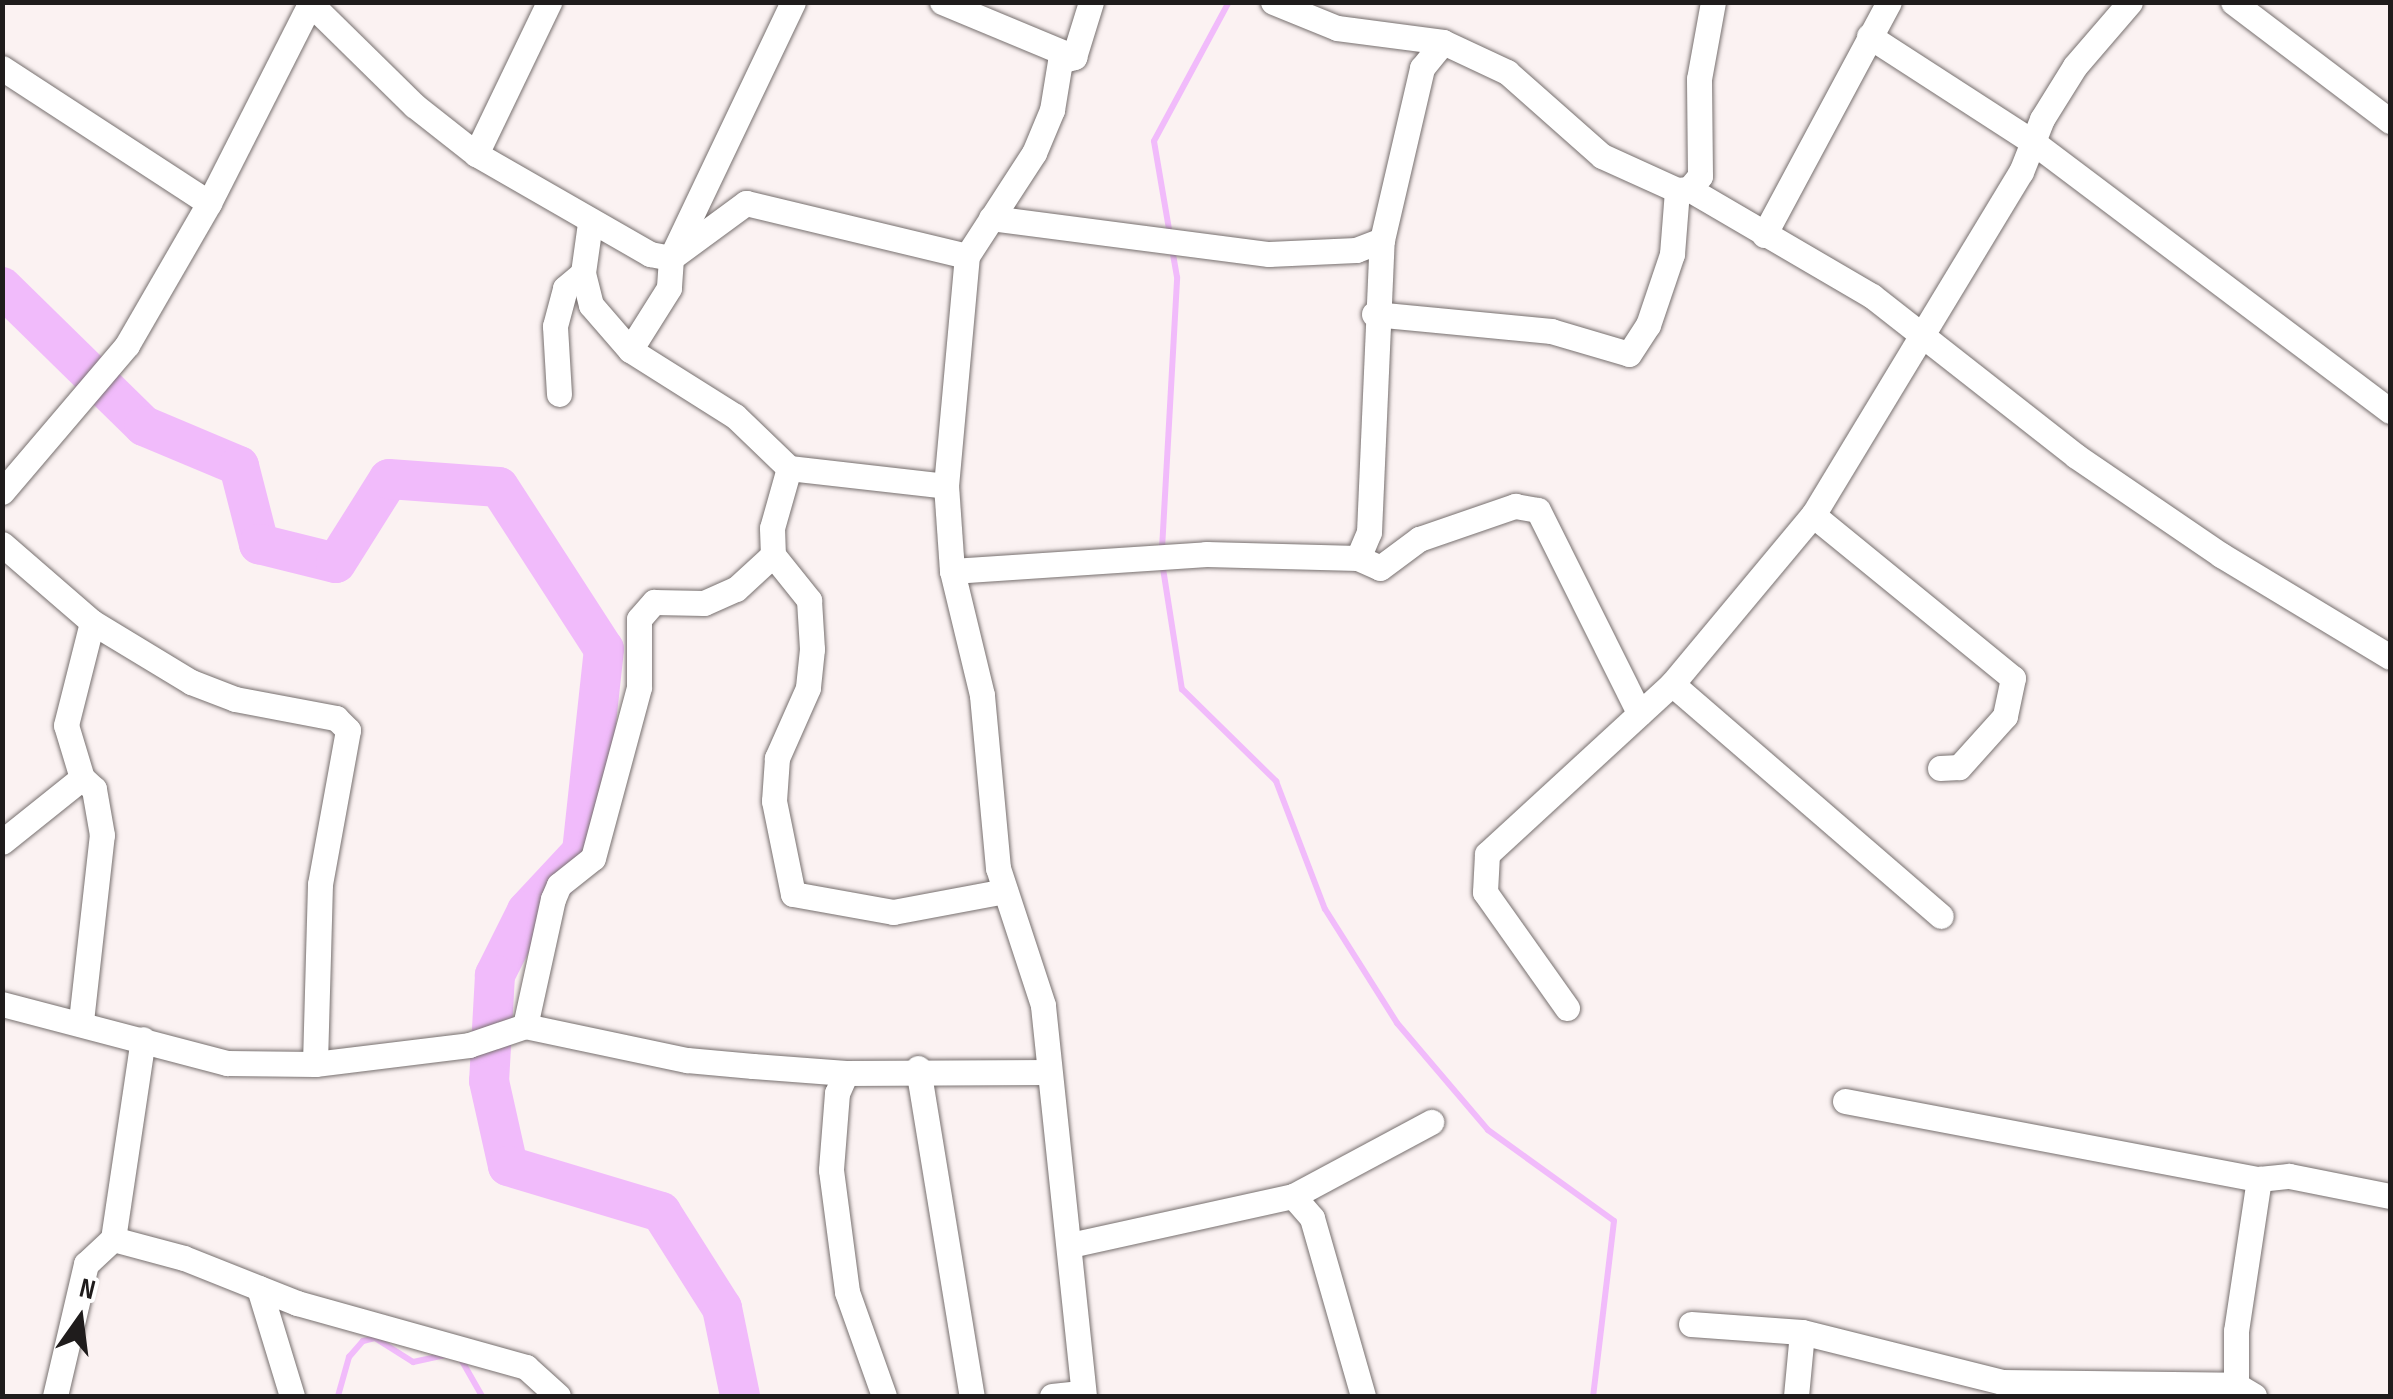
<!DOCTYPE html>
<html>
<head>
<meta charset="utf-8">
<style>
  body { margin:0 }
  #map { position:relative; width:2393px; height:1399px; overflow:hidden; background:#fbf2f2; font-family:"Sofia Sans Condensed",sans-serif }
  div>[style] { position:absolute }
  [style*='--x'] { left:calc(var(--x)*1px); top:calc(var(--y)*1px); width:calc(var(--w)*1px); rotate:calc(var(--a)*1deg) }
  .stream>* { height:6px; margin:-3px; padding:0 3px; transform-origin:3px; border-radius:3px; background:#f1bbfb }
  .river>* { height:40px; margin:-20px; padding:0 20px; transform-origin:20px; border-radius:20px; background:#f1bbfb }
  .roads { filter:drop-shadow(0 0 2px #77706f) drop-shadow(0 0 2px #77706f) }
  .street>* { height:25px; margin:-12.5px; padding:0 12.5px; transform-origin:12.5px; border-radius:12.5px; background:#fff }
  span { translate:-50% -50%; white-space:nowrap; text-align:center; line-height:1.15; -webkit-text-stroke:8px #fff; paint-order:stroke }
  .frame { position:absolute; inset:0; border:5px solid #1f1c1c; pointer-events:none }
  .north { position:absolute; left:30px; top:1269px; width:100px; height:100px; -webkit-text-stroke:8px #fff; paint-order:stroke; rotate:14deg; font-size:28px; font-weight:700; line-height:40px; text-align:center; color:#1f1c1c }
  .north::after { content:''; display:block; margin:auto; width:35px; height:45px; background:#1f1c1c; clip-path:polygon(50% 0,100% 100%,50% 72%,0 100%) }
</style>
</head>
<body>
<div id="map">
  <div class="stream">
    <div style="--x:1170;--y:235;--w:95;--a:-99.7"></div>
    <div style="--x:1154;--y:141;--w:158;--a:-61.7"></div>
    <div style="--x:1162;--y:549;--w:272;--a:-86.8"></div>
    <div style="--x:1177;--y:277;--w:29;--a:-100"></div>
    <div style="--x:1162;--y:562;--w:129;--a:81.1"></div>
    <div style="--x:1182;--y:689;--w:132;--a:44.4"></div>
    <div style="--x:1276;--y:781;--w:137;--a:69.1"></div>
    <div style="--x:1325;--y:909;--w:135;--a:57.7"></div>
    <div style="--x:1397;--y:1023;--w:140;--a:49.6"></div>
    <div style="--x:1488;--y:1130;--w:155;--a:35.8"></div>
    <div style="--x:1614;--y:1221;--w:176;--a:96.8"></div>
    <div style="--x:462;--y:1361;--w:40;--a:60.3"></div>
    <div style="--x:338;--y:1396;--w:41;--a:-74.2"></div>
    <div style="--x:349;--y:1357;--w:21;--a:-49"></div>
    <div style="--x:363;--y:1341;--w:12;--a:-14"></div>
    <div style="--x:375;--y:1338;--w:45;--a:32.3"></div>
    <div style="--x:413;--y:1362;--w:34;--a:-12"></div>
  </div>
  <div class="river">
    <div style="--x:2;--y:287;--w:199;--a:44.4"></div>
    <div style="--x:144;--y:426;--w:103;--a:22.8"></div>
    <div style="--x:239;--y:466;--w:81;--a:75.6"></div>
    <div style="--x:259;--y:544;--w:79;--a:13.9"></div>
    <div style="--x:336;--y:563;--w:99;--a:-57.8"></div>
    <div style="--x:389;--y:479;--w:110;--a:4.2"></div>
    <div style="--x:499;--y:487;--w:193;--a:57.1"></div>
    <div style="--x:604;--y:649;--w:204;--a:96.2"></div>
    <div style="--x:582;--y:852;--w:81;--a:133"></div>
    <div style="--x:527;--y:911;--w:72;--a:116.6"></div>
    <div style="--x:495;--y:975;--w:106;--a:93.2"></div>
    <div style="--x:489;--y:1081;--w:87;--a:77.4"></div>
    <div style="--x:508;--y:1166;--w:160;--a:16.7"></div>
    <div style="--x:661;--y:1212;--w:114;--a:57.6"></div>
    <div style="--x:722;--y:1308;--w:90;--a:78.4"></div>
  </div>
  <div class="roads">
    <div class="street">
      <div style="--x:309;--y:2;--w:148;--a:44.5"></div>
      <div style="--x:415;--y:106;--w:78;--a:38.2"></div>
      <div style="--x:476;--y:154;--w:201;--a:29.9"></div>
      <div style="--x:650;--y:254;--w:21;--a:11"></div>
      <div style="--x:671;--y:258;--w:93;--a:-36.3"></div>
      <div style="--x:746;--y:203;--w:227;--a:13.5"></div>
      <div style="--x:793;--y:2;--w:284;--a:115.5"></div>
      <div style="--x:671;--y:258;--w:30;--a:94"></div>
      <div style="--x:669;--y:288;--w:73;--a:122.2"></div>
      <div style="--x:630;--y:350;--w:124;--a:32.2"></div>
      <div style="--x:735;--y:416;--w:75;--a:43.9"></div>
      <div style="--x:789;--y:468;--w:158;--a:6.5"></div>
      <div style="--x:942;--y:2;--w:143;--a:22.6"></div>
      <div style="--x:1273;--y:2;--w:69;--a:22.1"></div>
      <div style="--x:1337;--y:28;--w:107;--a:7.5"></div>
      <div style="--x:1443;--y:42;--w:71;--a:25.1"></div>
      <div style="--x:1507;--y:72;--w:127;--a:41.5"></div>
      <div style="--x:1602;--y:156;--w:82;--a:24.4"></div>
      <div style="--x:1677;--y:190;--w:12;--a:-5"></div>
      <div style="--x:1689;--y:189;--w:212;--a:30.3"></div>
      <div style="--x:1872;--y:296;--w:259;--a:38.1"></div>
      <div style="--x:2076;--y:456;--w:176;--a:34.3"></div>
      <div style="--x:2221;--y:555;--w:197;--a:31.1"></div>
      <div style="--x:2233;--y:2;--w:197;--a:37.2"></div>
      <div style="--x:1869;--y:36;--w:195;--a:32.9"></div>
      <div style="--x:2033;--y:142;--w:447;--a:37"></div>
      <div style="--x:2;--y:68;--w:247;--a:33.1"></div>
      <div style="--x:476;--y:154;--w:169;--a:-64.3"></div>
      <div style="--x:1689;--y:189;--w:17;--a:-50"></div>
      <div style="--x:1700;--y:176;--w:97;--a:-90.6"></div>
      <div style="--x:1699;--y:79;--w:78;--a:-79.7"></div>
      <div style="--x:991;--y:218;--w:280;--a:7.4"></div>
      <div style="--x:1269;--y:254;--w:87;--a:-2.6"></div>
      <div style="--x:1356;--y:250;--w:28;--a:-21"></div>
      <div style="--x:590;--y:223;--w:50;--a:98"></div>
      <div style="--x:583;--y:273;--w:33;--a:76"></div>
      <div style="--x:591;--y:305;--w:60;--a:49.1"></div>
      <div style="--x:1764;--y:235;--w:264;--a:-61.8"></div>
      <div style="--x:1374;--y:314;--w:178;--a:5.5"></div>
      <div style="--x:1551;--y:331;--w:81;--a:16.4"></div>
      <div style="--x:1629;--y:354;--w:35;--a:-57"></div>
      <div style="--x:1648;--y:325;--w:75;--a:-71.3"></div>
      <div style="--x:1672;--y:254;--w:64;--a:-85.5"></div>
      <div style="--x:559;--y:394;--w:68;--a:-93.4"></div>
      <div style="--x:555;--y:326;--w:39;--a:-75"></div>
      <div style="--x:565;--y:288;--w:23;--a:-40"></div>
      <div style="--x:789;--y:468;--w:62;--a:105.8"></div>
      <div style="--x:772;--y:528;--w:27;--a:88"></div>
      <div style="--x:773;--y:555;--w:58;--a:51.3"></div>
      <div style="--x:809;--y:600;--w:49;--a:86.5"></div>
      <div style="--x:812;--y:649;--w:39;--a:96"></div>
      <div style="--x:808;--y:688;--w:77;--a:113.9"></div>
      <div style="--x:777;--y:758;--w:43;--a:94"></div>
      <div style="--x:774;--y:801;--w:95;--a:78.5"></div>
      <div style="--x:793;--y:894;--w:102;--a:10.2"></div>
      <div style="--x:893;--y:912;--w:114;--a:-10.6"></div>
      <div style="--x:2;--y:492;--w:193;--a:-49.6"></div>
      <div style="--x:127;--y:345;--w:164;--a:-60"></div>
      <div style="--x:209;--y:203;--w:225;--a:-63.1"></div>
      <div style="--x:1813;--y:515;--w:258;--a:39.2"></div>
      <div style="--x:2013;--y:678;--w:39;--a:102"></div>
      <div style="--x:2005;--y:716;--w:69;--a:132"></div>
      <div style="--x:1959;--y:767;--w:19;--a:177"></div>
      <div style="--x:2;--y:544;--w:119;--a:40.9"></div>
      <div style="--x:92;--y:622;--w:116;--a:31.2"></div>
      <div style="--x:191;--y:682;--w:47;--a:21.1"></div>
      <div style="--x:235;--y:699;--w:103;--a:10.7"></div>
      <div style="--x:336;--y:718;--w:17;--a:45"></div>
      <div style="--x:348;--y:730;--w:157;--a:100.3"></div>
      <div style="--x:320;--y:884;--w:180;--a:91.6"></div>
      <div style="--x:1358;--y:558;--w:24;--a:24"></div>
      <div style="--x:1380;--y:568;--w:49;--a:-36.6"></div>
      <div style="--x:1419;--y:539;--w:102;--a:-19"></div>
      <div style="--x:1515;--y:506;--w:23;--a:10"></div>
      <div style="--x:1538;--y:510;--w:227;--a:63.5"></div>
      <div style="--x:952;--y:571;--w:255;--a:-3.8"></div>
      <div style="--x:1206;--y:554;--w:152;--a:1.5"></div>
      <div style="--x:1358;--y:558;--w:28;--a:-67"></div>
      <div style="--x:1369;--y:532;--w:292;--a:-87.5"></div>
      <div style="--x:1382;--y:240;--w:177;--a:-76.9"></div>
      <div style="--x:1422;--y:68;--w:33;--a:-51"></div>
      <div style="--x:1672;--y:684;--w:355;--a:40.8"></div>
      <div style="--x:2;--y:842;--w:102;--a:-38.7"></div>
      <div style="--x:82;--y:778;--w:55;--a:-106.8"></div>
      <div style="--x:66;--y:725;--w:106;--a:-75.8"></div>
      <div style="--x:2;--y:1004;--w:233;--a:14.7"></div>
      <div style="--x:227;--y:1063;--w:88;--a:0.7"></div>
      <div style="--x:315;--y:1064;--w:155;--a:-7"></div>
      <div style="--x:469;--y:1045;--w:59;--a:-18.7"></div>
      <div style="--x:525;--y:1026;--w:166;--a:11.9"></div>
      <div style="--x:687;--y:1060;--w:66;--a:5.2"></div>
      <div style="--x:753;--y:1066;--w:93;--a:4.3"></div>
      <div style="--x:846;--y:1073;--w:203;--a:-0.3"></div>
      <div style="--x:1567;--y:1008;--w:142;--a:-125.3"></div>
      <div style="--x:1485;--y:892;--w:38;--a:-87"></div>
      <div style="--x:1487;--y:854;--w:251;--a:-42.6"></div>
      <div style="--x:1672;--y:684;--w:220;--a:-50.2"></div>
      <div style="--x:1813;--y:515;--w:401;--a:-58.8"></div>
      <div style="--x:2021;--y:172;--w:57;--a:-68.4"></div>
      <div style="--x:2042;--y:119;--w:62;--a:-58.1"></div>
      <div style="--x:2075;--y:66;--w:84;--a:-49.3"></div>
      <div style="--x:81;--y:1021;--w:187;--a:-83.6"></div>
      <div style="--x:102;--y:835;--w:47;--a:-99.9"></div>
      <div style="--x:94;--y:789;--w:16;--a:-137"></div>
      <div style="--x:525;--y:1026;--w:130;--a:-77.6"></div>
      <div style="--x:553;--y:899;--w:15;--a:-67"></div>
      <div style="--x:559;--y:885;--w:43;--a:-38.5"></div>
      <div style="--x:593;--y:858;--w:177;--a:-74.9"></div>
      <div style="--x:639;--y:687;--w:68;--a:-90"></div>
      <div style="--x:639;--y:619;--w:23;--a:-49"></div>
      <div style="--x:654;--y:602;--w:50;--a:1.1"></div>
      <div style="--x:704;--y:603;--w:35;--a:-24"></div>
      <div style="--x:736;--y:589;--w:50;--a:-42.6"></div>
      <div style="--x:918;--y:1068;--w:332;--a:80.7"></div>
      <div style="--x:846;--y:1073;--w:22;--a:114"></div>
      <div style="--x:837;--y:1093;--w:77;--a:94.5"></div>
      <div style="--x:831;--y:1170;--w:123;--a:82.5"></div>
      <div style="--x:847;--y:1292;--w:110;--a:70.4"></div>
      <div style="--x:1845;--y:1101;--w:421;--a:10.7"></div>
      <div style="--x:2259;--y:1179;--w:30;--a:-6"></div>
      <div style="--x:2289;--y:1176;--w:103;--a:11.2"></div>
      <div style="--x:1293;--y:1196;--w:29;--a:49"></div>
      <div style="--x:1312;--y:1218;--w:185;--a:74"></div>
      <div style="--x:113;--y:1239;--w:73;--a:15"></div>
      <div style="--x:184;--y:1258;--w:122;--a:21.7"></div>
      <div style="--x:297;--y:1303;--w:238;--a:15.6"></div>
      <div style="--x:526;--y:1367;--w:43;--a:42.2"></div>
      <div style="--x:1070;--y:1245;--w:228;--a:-12.4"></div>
      <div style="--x:1293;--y:1196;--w:157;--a:-28.2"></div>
      <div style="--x:259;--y:1288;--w:113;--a:73"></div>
      <div style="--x:1691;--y:1324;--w:111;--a:4.1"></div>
      <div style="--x:1802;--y:1332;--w:206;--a:14"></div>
      <div style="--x:2002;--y:1382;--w:234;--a:0.7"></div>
      <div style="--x:2236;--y:1385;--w:21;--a:31"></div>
      <div style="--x:2236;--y:1385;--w:54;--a:-90"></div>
      <div style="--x:2236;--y:1331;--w:154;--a:-81.4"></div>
      <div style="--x:55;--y:1396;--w:136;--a:-76.8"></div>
      <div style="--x:86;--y:1264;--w:37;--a:-43"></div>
      <div style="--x:113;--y:1239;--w:202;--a:-81.5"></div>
      <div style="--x:1052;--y:1396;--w:31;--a:-6"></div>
      <div style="--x:1084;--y:1396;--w:393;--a:-96"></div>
      <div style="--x:1043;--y:1005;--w:144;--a:-108.2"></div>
      <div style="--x:998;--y:868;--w:174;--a:-95.3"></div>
      <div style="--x:982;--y:695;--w:128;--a:-103.6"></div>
      <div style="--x:952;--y:571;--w:85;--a:-94"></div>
      <div style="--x:946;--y:486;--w:231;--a:-84.8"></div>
      <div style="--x:967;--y:256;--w:123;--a:-57"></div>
      <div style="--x:1034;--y:153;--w:47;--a:-67.3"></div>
      <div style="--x:1052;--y:110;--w:50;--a:-80.7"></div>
      <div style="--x:1060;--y:61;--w:15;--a:-16"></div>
      <div style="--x:1074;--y:57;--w:58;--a:-72.8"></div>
      <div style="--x:1796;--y:1396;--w:64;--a:-84.6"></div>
    </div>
  </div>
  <div class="frame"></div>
  <div class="north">N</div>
</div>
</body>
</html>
